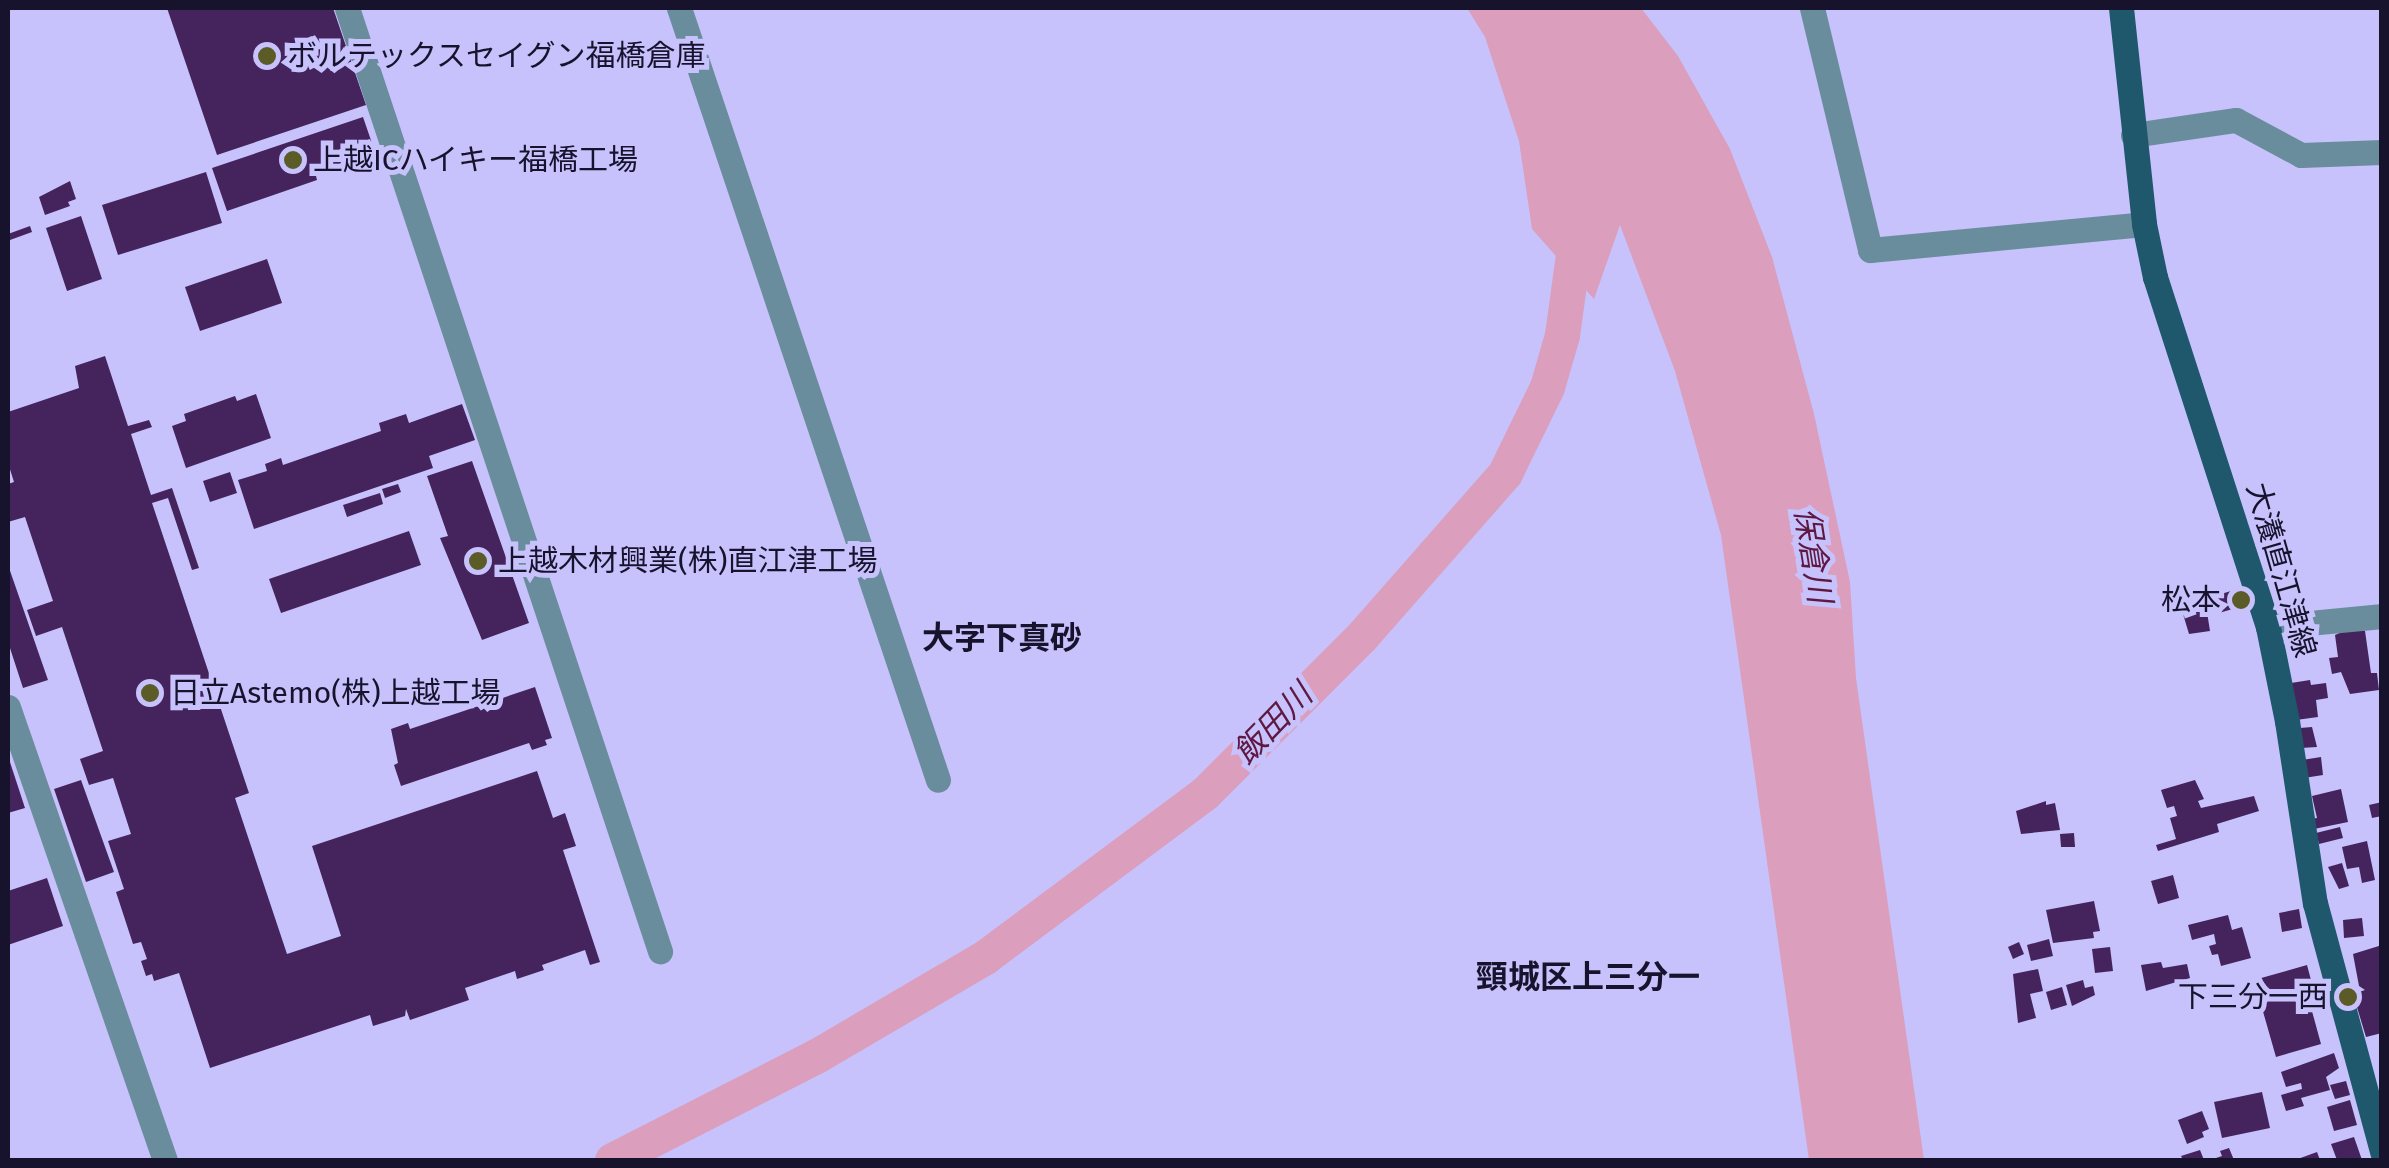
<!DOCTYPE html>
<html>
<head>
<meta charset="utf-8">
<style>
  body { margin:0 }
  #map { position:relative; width:2389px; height:1168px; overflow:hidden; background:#c7c2fc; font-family:"Fira Sans","Noto Sans JP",sans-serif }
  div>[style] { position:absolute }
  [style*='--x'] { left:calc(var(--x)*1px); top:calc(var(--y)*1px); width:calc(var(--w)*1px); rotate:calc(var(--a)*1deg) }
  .water>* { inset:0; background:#db9ebc }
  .river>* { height:35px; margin:-17.5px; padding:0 17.5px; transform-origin:17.5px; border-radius:17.5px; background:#db9ebc }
  .building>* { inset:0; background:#45245d }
  .minor>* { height:25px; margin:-12.5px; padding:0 12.5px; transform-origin:12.5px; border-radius:12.5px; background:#6a8d9d }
  .major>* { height:25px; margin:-12.5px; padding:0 12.5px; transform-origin:12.5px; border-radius:12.5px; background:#1f576d }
  .dots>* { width:28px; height:28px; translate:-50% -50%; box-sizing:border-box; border:5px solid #c7c2fc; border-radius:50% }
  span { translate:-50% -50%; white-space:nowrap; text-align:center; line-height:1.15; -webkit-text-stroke:10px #c7c2fc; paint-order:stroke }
  .poi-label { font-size:30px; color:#17132d }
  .left { translate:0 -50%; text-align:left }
  .right { translate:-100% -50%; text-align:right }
  .street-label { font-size:30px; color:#17132d }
  .water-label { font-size:32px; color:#5e1841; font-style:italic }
  .neighbourhood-label { font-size:32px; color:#17132d; font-weight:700 }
  .frame { position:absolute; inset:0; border:10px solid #17132d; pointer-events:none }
</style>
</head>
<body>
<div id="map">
  <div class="water">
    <div style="clip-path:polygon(1467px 8px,1641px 8px,1678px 56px,1730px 149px,1772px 257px,1814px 414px,1850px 582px,1856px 678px,1924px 1160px,1809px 1160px,1721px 535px,1675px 371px,1620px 225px,1594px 299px,1532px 229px,1519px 141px,1485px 37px)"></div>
  </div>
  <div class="river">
    <div style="--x:612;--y:1160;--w:231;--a:-27"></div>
    <div style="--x:818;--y:1055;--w:194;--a:-30.4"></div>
    <div style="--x:985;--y:957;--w:274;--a:-36.7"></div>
    <div style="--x:1205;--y:793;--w:222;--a:-45"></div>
    <div style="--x:1362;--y:636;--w:217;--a:-48.7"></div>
    <div style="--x:1505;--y:473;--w:96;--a:-64"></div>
    <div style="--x:1547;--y:387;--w:54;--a:-73.9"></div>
    <div style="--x:1562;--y:335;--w:111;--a:-82.2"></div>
  </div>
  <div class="building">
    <div style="clip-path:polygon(167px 8px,333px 8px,366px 105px,217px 155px)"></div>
    <div style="clip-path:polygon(363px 117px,375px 152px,315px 172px,317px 180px,227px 211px,212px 168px)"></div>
    <div style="clip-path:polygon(206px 172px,222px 223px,118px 255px,102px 205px)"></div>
    <div style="clip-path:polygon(70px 181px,76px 199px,68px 202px,70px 206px,45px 215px,39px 197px)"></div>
    <div style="clip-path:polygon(81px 216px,102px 279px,67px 291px,46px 228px)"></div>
    <div style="clip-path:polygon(30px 226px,32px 232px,10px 240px,8px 234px)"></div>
    <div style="clip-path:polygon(267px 259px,282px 303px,200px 331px,185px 287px)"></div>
    <div style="clip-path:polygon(105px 356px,128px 426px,149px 420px,152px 427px,131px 434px,151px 495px,172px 488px,199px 568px,192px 570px,168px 498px,152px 503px,249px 793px,235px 798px,287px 954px,341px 936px,312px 846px,537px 771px,553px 818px,565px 813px,576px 846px,563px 850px,600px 962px,590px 965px,585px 950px,542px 965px,544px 970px,517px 979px,515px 971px,465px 988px,469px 1000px,410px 1020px,406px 1009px,405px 1016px,373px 1026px,370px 1015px,210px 1068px,179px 973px,154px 981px,152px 974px,146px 976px,141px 961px,147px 959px,141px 942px,133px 944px,116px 892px,124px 889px,108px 841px,131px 834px,113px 778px,89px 785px,80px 759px,103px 751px,62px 627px,36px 636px,27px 610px,53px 601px,25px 517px,8px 522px,8px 484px,14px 482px,8px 463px,8px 412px,79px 388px,75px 366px)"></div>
    <div style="clip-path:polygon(256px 394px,271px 438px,186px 468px,172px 426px,186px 421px,184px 414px,235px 396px,237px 401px)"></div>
    <div style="clip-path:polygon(462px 404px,475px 440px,429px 456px,433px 468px,254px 529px,238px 480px,267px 471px,265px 464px,281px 458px,283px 465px,381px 431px,379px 423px,406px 414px,409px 423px)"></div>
    <div style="clip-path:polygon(472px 461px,529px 623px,482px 640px,440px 538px,448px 536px,427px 476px)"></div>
    <div style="clip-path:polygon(230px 472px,237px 493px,210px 502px,203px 481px)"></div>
    <div style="clip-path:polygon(398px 484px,401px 492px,385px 498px,382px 489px)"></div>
    <div style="clip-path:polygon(380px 493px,383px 504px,347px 517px,343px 505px)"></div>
    <div style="clip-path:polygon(409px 531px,421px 565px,281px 613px,269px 579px)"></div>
    <div style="clip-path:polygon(8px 565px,48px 680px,23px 688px,8px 642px)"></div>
    <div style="clip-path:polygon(2231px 591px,2236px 608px,2219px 613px,2214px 596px)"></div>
    <div style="clip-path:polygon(2204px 593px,2210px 631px,2189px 634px,2180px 604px,2189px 603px,2188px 595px)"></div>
    <div style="clip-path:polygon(2344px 631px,2365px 631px,2371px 673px,2377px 673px,2379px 690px,2350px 694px,2341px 672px,2332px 674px,2329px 658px,2338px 657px,2335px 635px)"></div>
    <div style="clip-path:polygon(2310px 680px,2311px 685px,2326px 683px,2328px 698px,2316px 700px,2318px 717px,2296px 720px,2291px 683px)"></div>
    <div style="clip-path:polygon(535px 687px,552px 738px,545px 740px,547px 745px,532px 750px,529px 743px,401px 786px,394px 765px,398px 763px,391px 729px,408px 723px,410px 729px)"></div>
    <div style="clip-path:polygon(2312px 727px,2317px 747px,2301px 748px,2300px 728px)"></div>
    <div style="clip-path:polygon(8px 756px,25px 808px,8px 813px)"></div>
    <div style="clip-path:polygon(2321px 757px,2323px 775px,2304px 778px,2302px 760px)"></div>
    <div style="clip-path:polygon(81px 780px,114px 872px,86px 882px,54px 789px)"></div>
    <div style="clip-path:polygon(2195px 780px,2204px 799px,2198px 801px,2201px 808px,2254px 796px,2259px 811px,2217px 824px,2219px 832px,2158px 851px,2156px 845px,2176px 839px,2170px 818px,2177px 816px,2174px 806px,2167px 808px,2161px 790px)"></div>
    <div style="clip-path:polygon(2341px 789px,2348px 822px,2314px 829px,2312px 819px,2317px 818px,2312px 796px)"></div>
    <div style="clip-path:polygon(2046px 801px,2046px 805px,2055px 803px,2060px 830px,2021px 834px,2016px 811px)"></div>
    <div style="clip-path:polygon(2382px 802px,2382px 816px,2372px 818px,2369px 805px)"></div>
    <div style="clip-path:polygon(2340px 827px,2343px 838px,2319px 844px,2316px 833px)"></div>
    <div style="clip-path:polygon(2074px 833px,2075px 847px,2061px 847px,2060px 834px)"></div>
    <div style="clip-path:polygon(2367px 841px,2375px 880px,2362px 883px,2359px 867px,2347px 869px,2342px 847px)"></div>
    <div style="clip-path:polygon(2342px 863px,2349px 886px,2339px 889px,2328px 867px)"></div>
    <div style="clip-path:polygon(2173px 875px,2179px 898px,2158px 904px,2151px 881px)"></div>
    <div style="clip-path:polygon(47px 878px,63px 926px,8px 945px,8px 891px)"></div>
    <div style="clip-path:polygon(2094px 901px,2100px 931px,2093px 932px,2094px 938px,2053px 943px,2046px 910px)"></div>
    <div style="clip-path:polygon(2299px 909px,2302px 928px,2282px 932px,2279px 913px)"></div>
    <div style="clip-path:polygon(2228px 915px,2232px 930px,2242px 927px,2251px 958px,2221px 966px,2218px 954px,2212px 955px,2209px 946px,2216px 944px,2214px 934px,2192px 940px,2188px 925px)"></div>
    <div style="clip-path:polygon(2362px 918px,2364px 936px,2344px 938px,2343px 920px)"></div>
    <div style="clip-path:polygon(2049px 939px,2053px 956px,2031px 961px,2027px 945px)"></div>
    <div style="clip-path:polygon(2019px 942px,2024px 954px,2013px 959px,2008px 947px)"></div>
    <div style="clip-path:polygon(2382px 945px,2382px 1033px,2366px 1037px,2353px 994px,2365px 990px,2359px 986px,2353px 954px)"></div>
    <div style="clip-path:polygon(2110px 947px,2113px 971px,2095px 973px,2092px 949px)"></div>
    <div style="clip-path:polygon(2161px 962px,2163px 968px,2187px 964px,2190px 978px,2146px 991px,2141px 965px)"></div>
    <div style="clip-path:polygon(2307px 965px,2311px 980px,2304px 982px,2321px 1044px,2276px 1057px,2254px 980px)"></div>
    <div style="clip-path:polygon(2038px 969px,2043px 991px,2030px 994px,2036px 1018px,2018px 1023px,2013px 974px)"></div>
    <div style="clip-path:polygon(2083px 980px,2085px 988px,2093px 986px,2095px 995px,2072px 1006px,2066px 985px)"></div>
    <div style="clip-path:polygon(2062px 987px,2067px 1005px,2051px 1010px,2046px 992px)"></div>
    <div style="clip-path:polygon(2334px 1053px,2339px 1068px,2326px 1077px,2330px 1090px,2301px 1098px,2304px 1106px,2286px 1111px,2281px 1095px,2302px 1089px,2301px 1083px,2286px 1087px,2281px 1072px)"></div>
    <div style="clip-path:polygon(2346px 1081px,2350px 1095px,2335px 1099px,2330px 1085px)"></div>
    <div style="clip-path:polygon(2262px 1092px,2270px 1128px,2222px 1138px,2214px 1102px)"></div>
    <div style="clip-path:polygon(2350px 1100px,2357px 1125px,2334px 1131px,2327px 1107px)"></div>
    <div style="clip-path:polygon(2202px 1111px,2209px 1129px,2202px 1132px,2204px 1137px,2187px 1144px,2178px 1120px)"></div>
    <div style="clip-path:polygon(2354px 1137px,2362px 1160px,2337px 1160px,2331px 1144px)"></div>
    <div style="clip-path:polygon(2229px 1148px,2234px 1160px,2210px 1160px,2222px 1156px,2220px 1151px)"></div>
    <div style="clip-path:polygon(2200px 1150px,2204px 1160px,2183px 1160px,2181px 1156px)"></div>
    <div style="clip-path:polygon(2317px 1152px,2320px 1160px,2295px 1160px)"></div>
  </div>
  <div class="minor">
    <div style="--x:347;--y:8;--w:994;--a:71.64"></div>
    <div style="--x:679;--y:8;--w:814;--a:71.45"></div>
    <div style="--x:1812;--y:8;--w:249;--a:76.5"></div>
    <div style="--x:1870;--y:250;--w:275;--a:-5.4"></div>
    <div style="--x:2133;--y:135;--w:104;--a:-8.3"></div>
    <div style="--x:2236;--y:120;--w:74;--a:28.3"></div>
    <div style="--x:2301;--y:155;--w:81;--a:-2.1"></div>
    <div style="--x:2268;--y:627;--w:115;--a:-5.5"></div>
    <div style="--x:8;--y:707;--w:479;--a:70.9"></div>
  </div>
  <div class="major">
    <div style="--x:2121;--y:8;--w:217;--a:83.9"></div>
    <div style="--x:2144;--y:224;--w:54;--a:78.3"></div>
    <div style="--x:2155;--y:277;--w:368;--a:72.1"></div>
    <div style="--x:2268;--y:627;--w:96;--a:78.6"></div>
    <div style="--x:2287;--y:721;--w:184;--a:81.3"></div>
    <div style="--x:2315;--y:903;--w:258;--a:74.9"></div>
  </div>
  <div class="dots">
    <div style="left:267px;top:56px;background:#5b5b27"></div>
    <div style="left:293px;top:160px;background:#5b5b27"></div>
    <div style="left:478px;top:561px;background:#5b5b27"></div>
    <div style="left:2241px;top:600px;background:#5b5b27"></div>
    <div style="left:150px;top:693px;background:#5b5b27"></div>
    <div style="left:2348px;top:997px;background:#5b5b27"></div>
  </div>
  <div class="poi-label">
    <span class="left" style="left:287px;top:56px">ボルテックスセイグン福橋倉庫</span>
    <span class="left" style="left:313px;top:160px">上越ICハイキー福橋工場</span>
    <span class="left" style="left:498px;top:561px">上越木材興業(株)直江津工場</span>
    <span class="right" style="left:2221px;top:600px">松本</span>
    <span class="left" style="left:170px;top:693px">日立Astemo(株)上越工場</span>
    <span class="right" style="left:2328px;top:997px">下三分一西</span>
  </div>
  <div class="street-label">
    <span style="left:2281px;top:570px;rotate:74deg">大瀁直江津線</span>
  </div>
  <div class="water-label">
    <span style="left:1813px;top:555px;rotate:81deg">保倉川</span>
    <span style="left:1273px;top:724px;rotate:-46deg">飯田川</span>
  </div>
  <div class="neighbourhood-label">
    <span style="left:1002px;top:638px">大字下真砂</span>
    <span style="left:1588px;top:977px">頸城区上三分一</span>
  </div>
  <div class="frame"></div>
</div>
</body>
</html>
